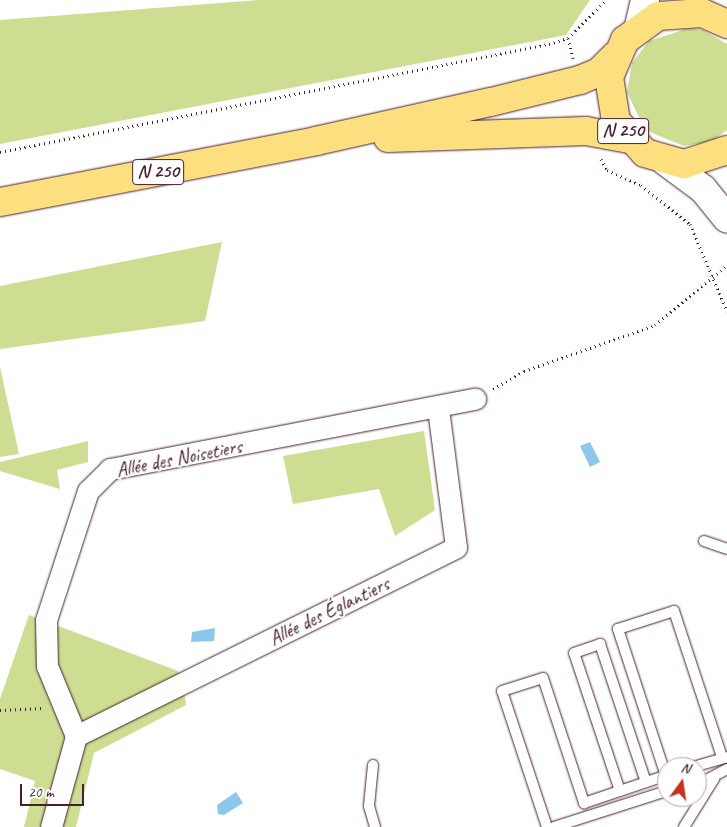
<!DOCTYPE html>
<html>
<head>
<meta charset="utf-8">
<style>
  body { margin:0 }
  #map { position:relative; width:727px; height:827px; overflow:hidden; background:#fff; font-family:Caveat,sans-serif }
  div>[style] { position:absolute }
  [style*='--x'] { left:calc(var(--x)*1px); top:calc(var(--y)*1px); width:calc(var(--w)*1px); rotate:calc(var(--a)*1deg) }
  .green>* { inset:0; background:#cddd91 }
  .water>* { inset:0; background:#8bc8eb }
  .path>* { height:3px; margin-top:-1.5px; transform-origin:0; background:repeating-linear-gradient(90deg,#4a1f2b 0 1px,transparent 0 5px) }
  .roads { filter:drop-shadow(0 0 1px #4a1f2b) drop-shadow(0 0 1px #4a1f2b) }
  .service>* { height:10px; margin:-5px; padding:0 5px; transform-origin:5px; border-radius:5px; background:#fff }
  .minor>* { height:21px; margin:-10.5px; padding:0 10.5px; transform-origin:10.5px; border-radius:10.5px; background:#fff }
  .secondary>* { height:28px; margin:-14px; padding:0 14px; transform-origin:14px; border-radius:14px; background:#fff }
  .primary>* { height:28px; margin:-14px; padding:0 14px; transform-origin:14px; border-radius:14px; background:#fce080 }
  span { translate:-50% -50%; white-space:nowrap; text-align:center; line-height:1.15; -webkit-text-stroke:4px #fff; paint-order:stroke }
  .shield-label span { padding:1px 4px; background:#fff; border:1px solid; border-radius:4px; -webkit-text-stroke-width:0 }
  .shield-label { font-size:19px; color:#4a1f2b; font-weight:700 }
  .street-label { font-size:20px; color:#4a1f2b }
  .north { position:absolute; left:657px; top:757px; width:50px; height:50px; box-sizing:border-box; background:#fff; border:1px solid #b7a5aa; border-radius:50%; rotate:14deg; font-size:14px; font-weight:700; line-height:20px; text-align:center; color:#4a1f2b }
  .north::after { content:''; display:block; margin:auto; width:18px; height:22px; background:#c8321e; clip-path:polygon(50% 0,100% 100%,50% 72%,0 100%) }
  .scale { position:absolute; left:20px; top:784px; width:64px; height:22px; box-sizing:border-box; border:2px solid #4a1f2b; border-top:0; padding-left:6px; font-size:15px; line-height:18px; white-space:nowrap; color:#4a1f2b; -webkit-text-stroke:4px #fff; paint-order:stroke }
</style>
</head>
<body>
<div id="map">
  <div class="green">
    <div style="clip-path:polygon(259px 0,590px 0,566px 35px,0 144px,0 20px)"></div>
    <div style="clip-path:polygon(689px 28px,703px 30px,727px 44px,727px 130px,712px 141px,684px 146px,645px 130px,627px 92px,632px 63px,649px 41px)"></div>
    <div style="clip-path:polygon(222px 242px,205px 321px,0 349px,0 286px)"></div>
    <div style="clip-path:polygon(0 367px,19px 454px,0 457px)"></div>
    <div style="clip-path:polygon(424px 431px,435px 510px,395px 536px,379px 489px,293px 504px,283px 456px)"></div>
    <div style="clip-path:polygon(88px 441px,88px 462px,57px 470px,60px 489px,0 471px,0 462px)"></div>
    <div style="clip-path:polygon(29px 615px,178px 671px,183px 683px,186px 705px,94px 753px,76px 827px,24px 827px,35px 781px,0 769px,0 699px)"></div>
  </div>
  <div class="water">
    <div style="clip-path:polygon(590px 442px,600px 462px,590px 467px,580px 446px)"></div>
    <div style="clip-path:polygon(215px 628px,214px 641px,191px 642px,192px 632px)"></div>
    <div style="clip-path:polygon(236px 792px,243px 803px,224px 815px,218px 814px,217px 805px)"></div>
  </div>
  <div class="path">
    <div style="--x:568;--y:38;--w:21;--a:76"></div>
    <div style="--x:0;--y:152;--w:560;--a:-11.13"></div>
    <div style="--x:549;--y:44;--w:20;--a:-18"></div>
    <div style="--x:568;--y:38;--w:54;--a:-45"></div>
    <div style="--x:601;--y:159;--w:13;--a:61"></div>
    <div style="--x:607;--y:170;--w:37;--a:24"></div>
    <div style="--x:641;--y:185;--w:63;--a:38.5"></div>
    <div style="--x:690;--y:224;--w:95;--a:67"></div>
    <div style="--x:493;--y:389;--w:36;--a:-30"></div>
    <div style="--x:524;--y:371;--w:139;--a:-19.3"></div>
    <div style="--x:655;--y:325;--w:94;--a:-39.8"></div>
    <div style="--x:0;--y:710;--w:43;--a:-2.7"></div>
  </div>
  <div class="roads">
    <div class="service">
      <div style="--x:704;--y:541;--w:24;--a:19"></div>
      <div style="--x:373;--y:765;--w:41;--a:95.6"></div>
      <div style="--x:369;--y:806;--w:22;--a:74"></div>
      <div style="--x:693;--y:767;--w:35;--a:-16"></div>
      <div style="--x:666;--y:776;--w:155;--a:-108.1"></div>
      <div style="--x:618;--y:629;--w:59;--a:-17.8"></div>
      <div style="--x:674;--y:611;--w:154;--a:71.8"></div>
      <div style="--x:697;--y:785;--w:34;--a:-28"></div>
      <div style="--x:620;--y:791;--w:145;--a:-108.4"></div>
      <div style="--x:574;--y:653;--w:28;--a:-19"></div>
      <div style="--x:600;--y:644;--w:145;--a:71.6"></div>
      <div style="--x:547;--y:827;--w:143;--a:-108.3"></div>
      <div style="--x:502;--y:691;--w:43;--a:-17.6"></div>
      <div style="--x:543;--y:678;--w:132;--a:71.8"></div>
      <div style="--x:584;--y:803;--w:88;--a:-18.6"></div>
      <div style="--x:554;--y:827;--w:119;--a:-17.7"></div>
      <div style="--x:684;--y:827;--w:57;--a:-58"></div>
    </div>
    <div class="minor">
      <div style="--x:76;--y:736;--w:424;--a:-26.4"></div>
      <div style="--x:456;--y:547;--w:139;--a:-97.4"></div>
      <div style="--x:51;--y:827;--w:94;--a:-74.6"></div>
      <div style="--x:76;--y:736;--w:76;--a:-112.5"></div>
      <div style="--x:47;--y:666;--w:46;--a:-91.2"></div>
      <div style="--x:46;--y:620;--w:136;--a:-72"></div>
      <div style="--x:88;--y:491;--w:31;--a:-45"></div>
      <div style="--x:110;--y:469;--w:372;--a:-10.9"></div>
    </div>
    <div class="secondary">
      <div style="--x:639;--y:26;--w:27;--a:-77"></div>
      <div style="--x:665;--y:161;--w:47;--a:36.4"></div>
      <div style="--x:703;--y:189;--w:38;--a:51"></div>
    </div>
    <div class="primary">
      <div style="--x:727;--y:24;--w:27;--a:-156"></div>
      <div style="--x:702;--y:13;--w:44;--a:176.1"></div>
      <div style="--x:658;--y:16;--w:41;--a:144"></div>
      <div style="--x:625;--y:40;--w:40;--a:113.4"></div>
      <div style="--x:609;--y:77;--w:45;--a:81"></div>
      <div style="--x:616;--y:121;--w:43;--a:47.8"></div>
      <div style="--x:645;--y:153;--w:41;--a:15.8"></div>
      <div style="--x:684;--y:164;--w:45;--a:-18"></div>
      <div style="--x:388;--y:138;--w:198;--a:-2"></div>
      <div style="--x:586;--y:131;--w:44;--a:10.5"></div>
      <div style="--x:0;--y:202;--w:322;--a:-10.9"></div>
      <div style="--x:316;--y:141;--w:179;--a:-12.6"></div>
      <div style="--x:491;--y:102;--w:92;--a:-13.9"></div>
      <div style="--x:580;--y:80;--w:21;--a:-23"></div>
      <div style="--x:599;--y:72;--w:23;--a:-45"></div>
    </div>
  </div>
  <div class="shield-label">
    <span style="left:623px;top:131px">N 250</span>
    <span style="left:158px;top:172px">N 250</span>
  </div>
  <div class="street-label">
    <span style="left:179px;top:458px;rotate:-11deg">Allée des Noisetiers</span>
    <span style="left:329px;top:611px;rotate:-26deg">Allée des Églantiers</span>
  </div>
  <div class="north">N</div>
  <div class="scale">20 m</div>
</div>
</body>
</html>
